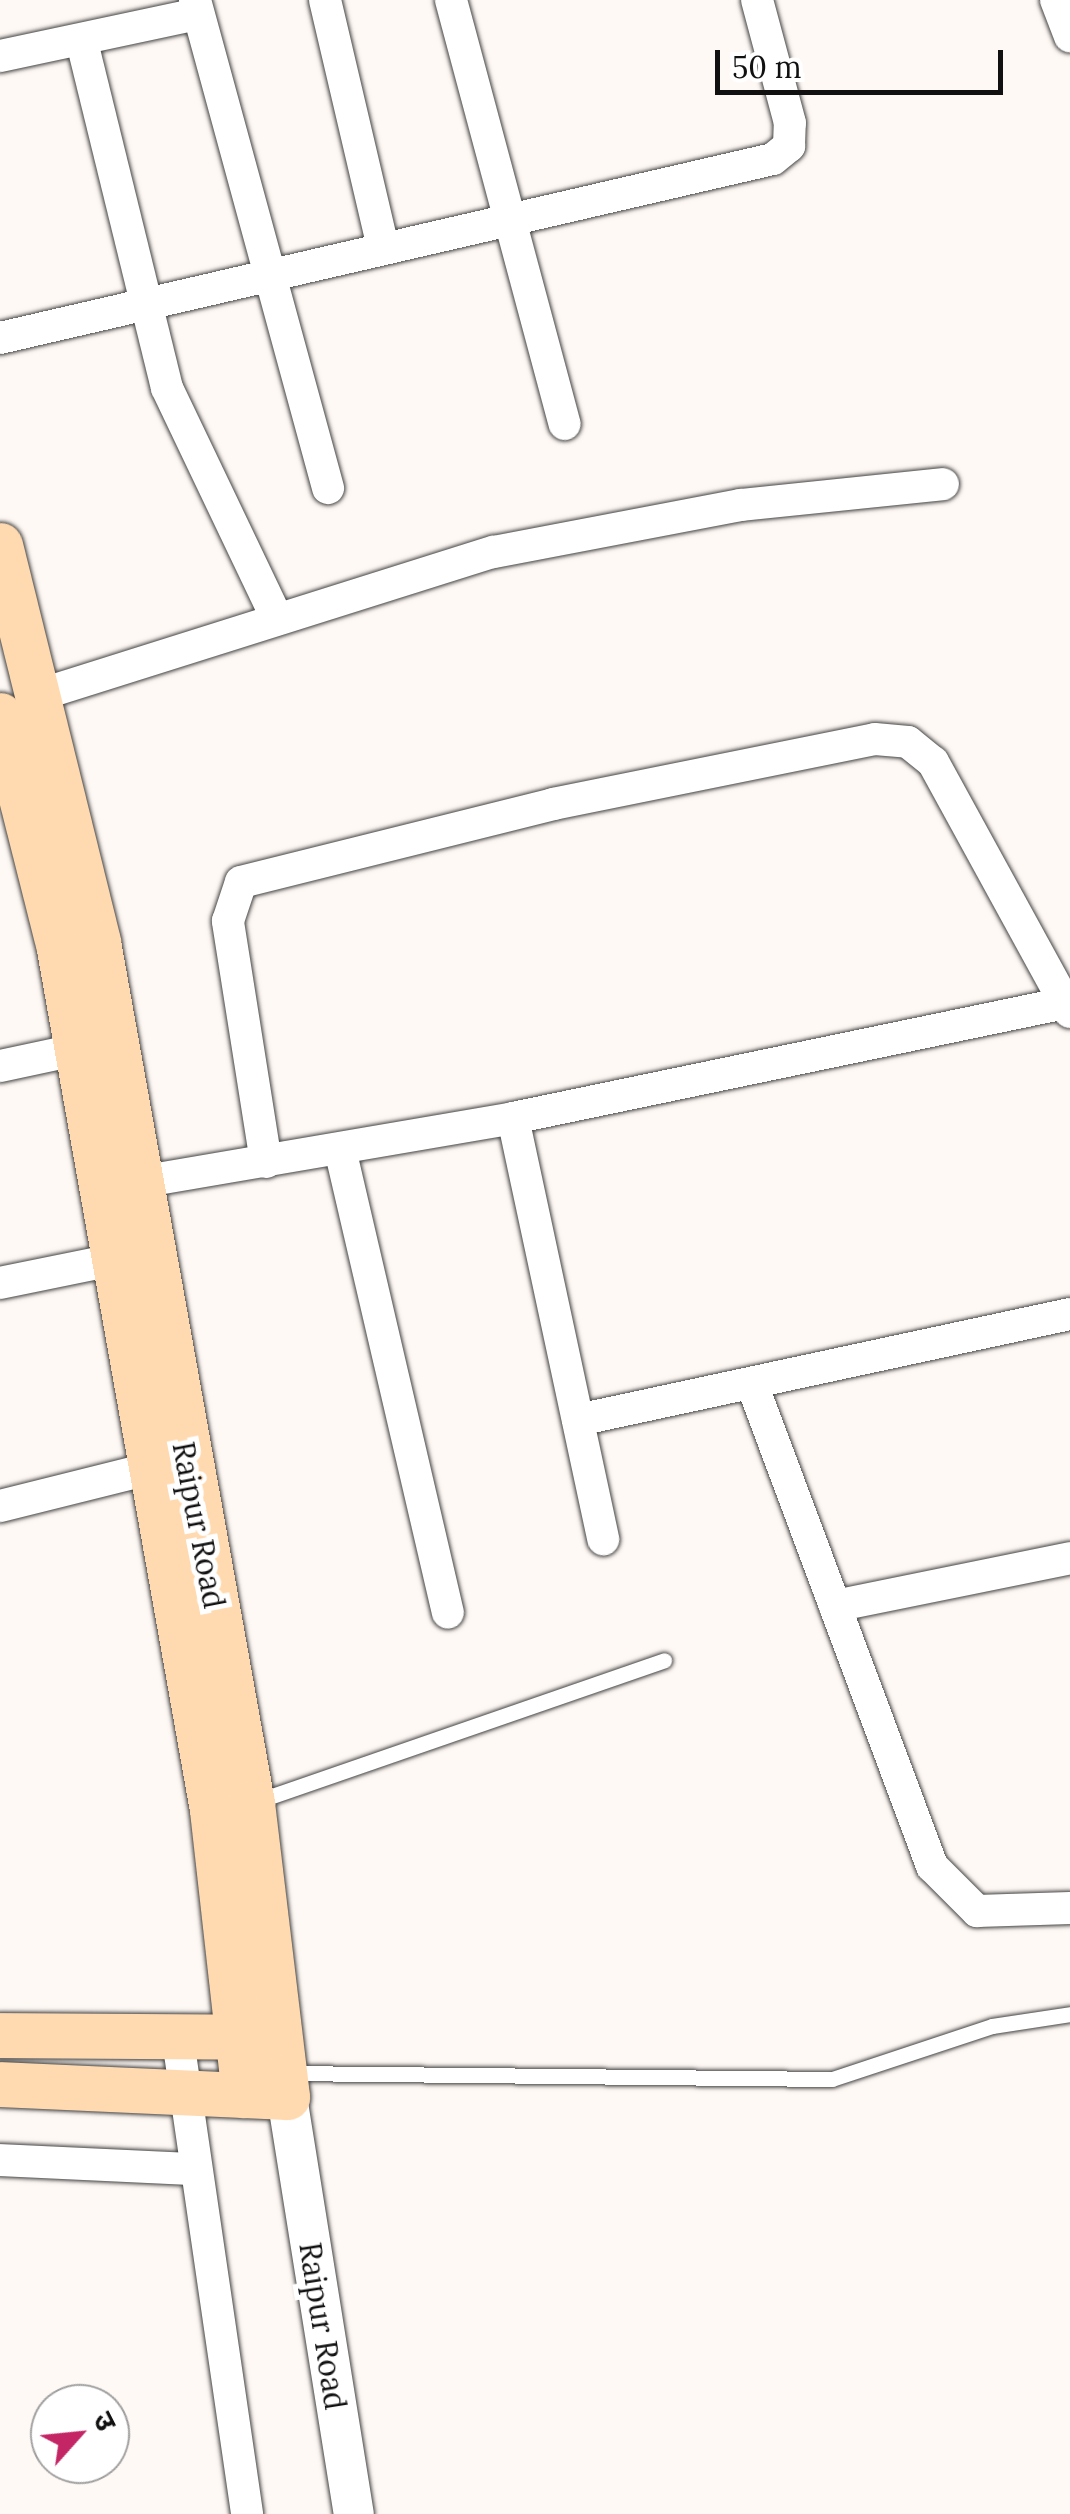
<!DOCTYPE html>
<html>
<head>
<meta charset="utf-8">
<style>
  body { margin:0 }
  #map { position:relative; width:1070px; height:2514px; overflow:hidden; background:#fff9f5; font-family:Lora,"Noto Sans Devanagari",serif }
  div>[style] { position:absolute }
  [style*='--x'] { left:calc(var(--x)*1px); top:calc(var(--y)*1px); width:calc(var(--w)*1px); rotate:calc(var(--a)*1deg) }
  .roads { filter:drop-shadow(0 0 2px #444) drop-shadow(0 0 2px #444) }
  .service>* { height:15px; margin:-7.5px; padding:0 7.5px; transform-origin:7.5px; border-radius:7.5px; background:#fff }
  .minor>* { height:32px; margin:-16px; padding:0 16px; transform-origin:16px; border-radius:16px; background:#fff }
  .tertiary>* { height:40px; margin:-20px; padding:0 20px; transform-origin:20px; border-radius:20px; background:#fff }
  .secondary>* { height:45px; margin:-22.5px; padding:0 22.5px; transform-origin:22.5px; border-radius:22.5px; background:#ffdab0 }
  span { translate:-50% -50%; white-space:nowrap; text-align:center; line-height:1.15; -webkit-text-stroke:10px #fff; paint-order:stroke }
  .street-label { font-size:30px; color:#111 }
  .north { position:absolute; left:30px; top:2384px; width:100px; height:100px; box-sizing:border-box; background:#fff; border:2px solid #a0a0a0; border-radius:50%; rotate:63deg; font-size:28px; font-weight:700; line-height:40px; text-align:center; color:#111 }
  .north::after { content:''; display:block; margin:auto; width:35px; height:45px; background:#c42665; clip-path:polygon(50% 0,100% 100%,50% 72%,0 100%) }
  .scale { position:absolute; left:715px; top:50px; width:288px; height:45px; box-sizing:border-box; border:5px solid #111; border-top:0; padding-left:12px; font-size:30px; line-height:35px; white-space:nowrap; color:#111; -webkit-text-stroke:8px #fff; paint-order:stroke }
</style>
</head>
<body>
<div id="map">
  <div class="roads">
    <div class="service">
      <div style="--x:255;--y:1802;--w:433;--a:-19.1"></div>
      <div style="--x:286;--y:2073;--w:546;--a:0.63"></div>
      <div style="--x:832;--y:2079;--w:169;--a:-18.3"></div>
      <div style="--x:992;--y:2026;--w:79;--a:-8.7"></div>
    </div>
    <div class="minor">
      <div style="--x:195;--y:0;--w:506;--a:74.75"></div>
      <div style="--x:325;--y:0;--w:255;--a:76.8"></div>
      <div style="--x:451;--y:0;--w:439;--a:75"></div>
      <div style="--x:1056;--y:0;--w:39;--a:69"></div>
      <div style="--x:83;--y:46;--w:352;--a:76.2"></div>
      <div style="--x:167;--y:388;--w:256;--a:64.5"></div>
      <div style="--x:0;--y:56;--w:202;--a:-12"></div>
      <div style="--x:0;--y:338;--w:793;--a:-13.04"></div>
      <div style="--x:773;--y:159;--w:21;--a:-39"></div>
      <div style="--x:789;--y:146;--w:23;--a:-88"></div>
      <div style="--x:790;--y:123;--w:127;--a:-105"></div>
      <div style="--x:36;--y:696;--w:480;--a:-17.5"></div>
      <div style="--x:494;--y:552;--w:251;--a:-10.8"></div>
      <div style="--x:741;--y:505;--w:203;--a:-5.9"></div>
      <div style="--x:0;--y:1066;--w:77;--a:-12"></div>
      <div style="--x:513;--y:1118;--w:431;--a:77.9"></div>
      <div style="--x:340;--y:1149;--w:476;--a:76.9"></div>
      <div style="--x:266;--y:1162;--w:244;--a:-99"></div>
      <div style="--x:228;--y:921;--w:41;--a:-71.6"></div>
      <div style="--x:241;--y:882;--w:322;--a:-14"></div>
      <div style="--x:553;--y:804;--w:328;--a:-11.4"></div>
      <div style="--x:875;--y:739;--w:33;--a:5"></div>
      <div style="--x:908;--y:742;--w:32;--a:39"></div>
      <div style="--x:933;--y:762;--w:285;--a:61.3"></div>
      <div style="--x:122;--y:1185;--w:397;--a:-9.7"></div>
      <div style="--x:513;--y:1118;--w:564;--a:-11.77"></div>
      <div style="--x:0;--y:1283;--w:136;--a:-11.5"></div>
      <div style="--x:752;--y:1384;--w:515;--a:69.52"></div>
      <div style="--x:932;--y:1866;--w:64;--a:45"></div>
      <div style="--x:977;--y:1911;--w:93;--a:-1.8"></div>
      <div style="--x:578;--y:1420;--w:503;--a:-12.16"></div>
      <div style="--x:0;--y:1506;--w:153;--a:-14"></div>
      <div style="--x:835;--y:1606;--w:240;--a:-11.5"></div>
      <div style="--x:178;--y:2040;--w:479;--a:81.7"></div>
      <div style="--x:0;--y:2160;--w:191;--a:2.7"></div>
    </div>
    <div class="tertiary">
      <div style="--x:287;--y:2097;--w:422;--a:80.9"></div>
    </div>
    <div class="secondary">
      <div style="--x:0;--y:545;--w:409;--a:76.1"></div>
      <div style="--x:98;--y:942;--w:875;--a:79.86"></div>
      <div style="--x:252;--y:1803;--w:296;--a:83.2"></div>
      <div style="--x:287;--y:2097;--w:287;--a:-177.4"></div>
      <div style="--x:0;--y:715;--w:241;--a:75.8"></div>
      <div style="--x:59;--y:949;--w:874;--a:79.92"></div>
      <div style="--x:212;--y:1810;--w:287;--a:83.6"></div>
      <div style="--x:0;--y:2035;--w:268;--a:0.4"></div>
    </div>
  </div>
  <div class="street-label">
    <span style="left:199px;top:1525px;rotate:79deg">Raipur Road</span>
    <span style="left:323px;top:2326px;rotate:81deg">Raipur Road</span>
  </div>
  <div class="north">उ</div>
  <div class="scale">50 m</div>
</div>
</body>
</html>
